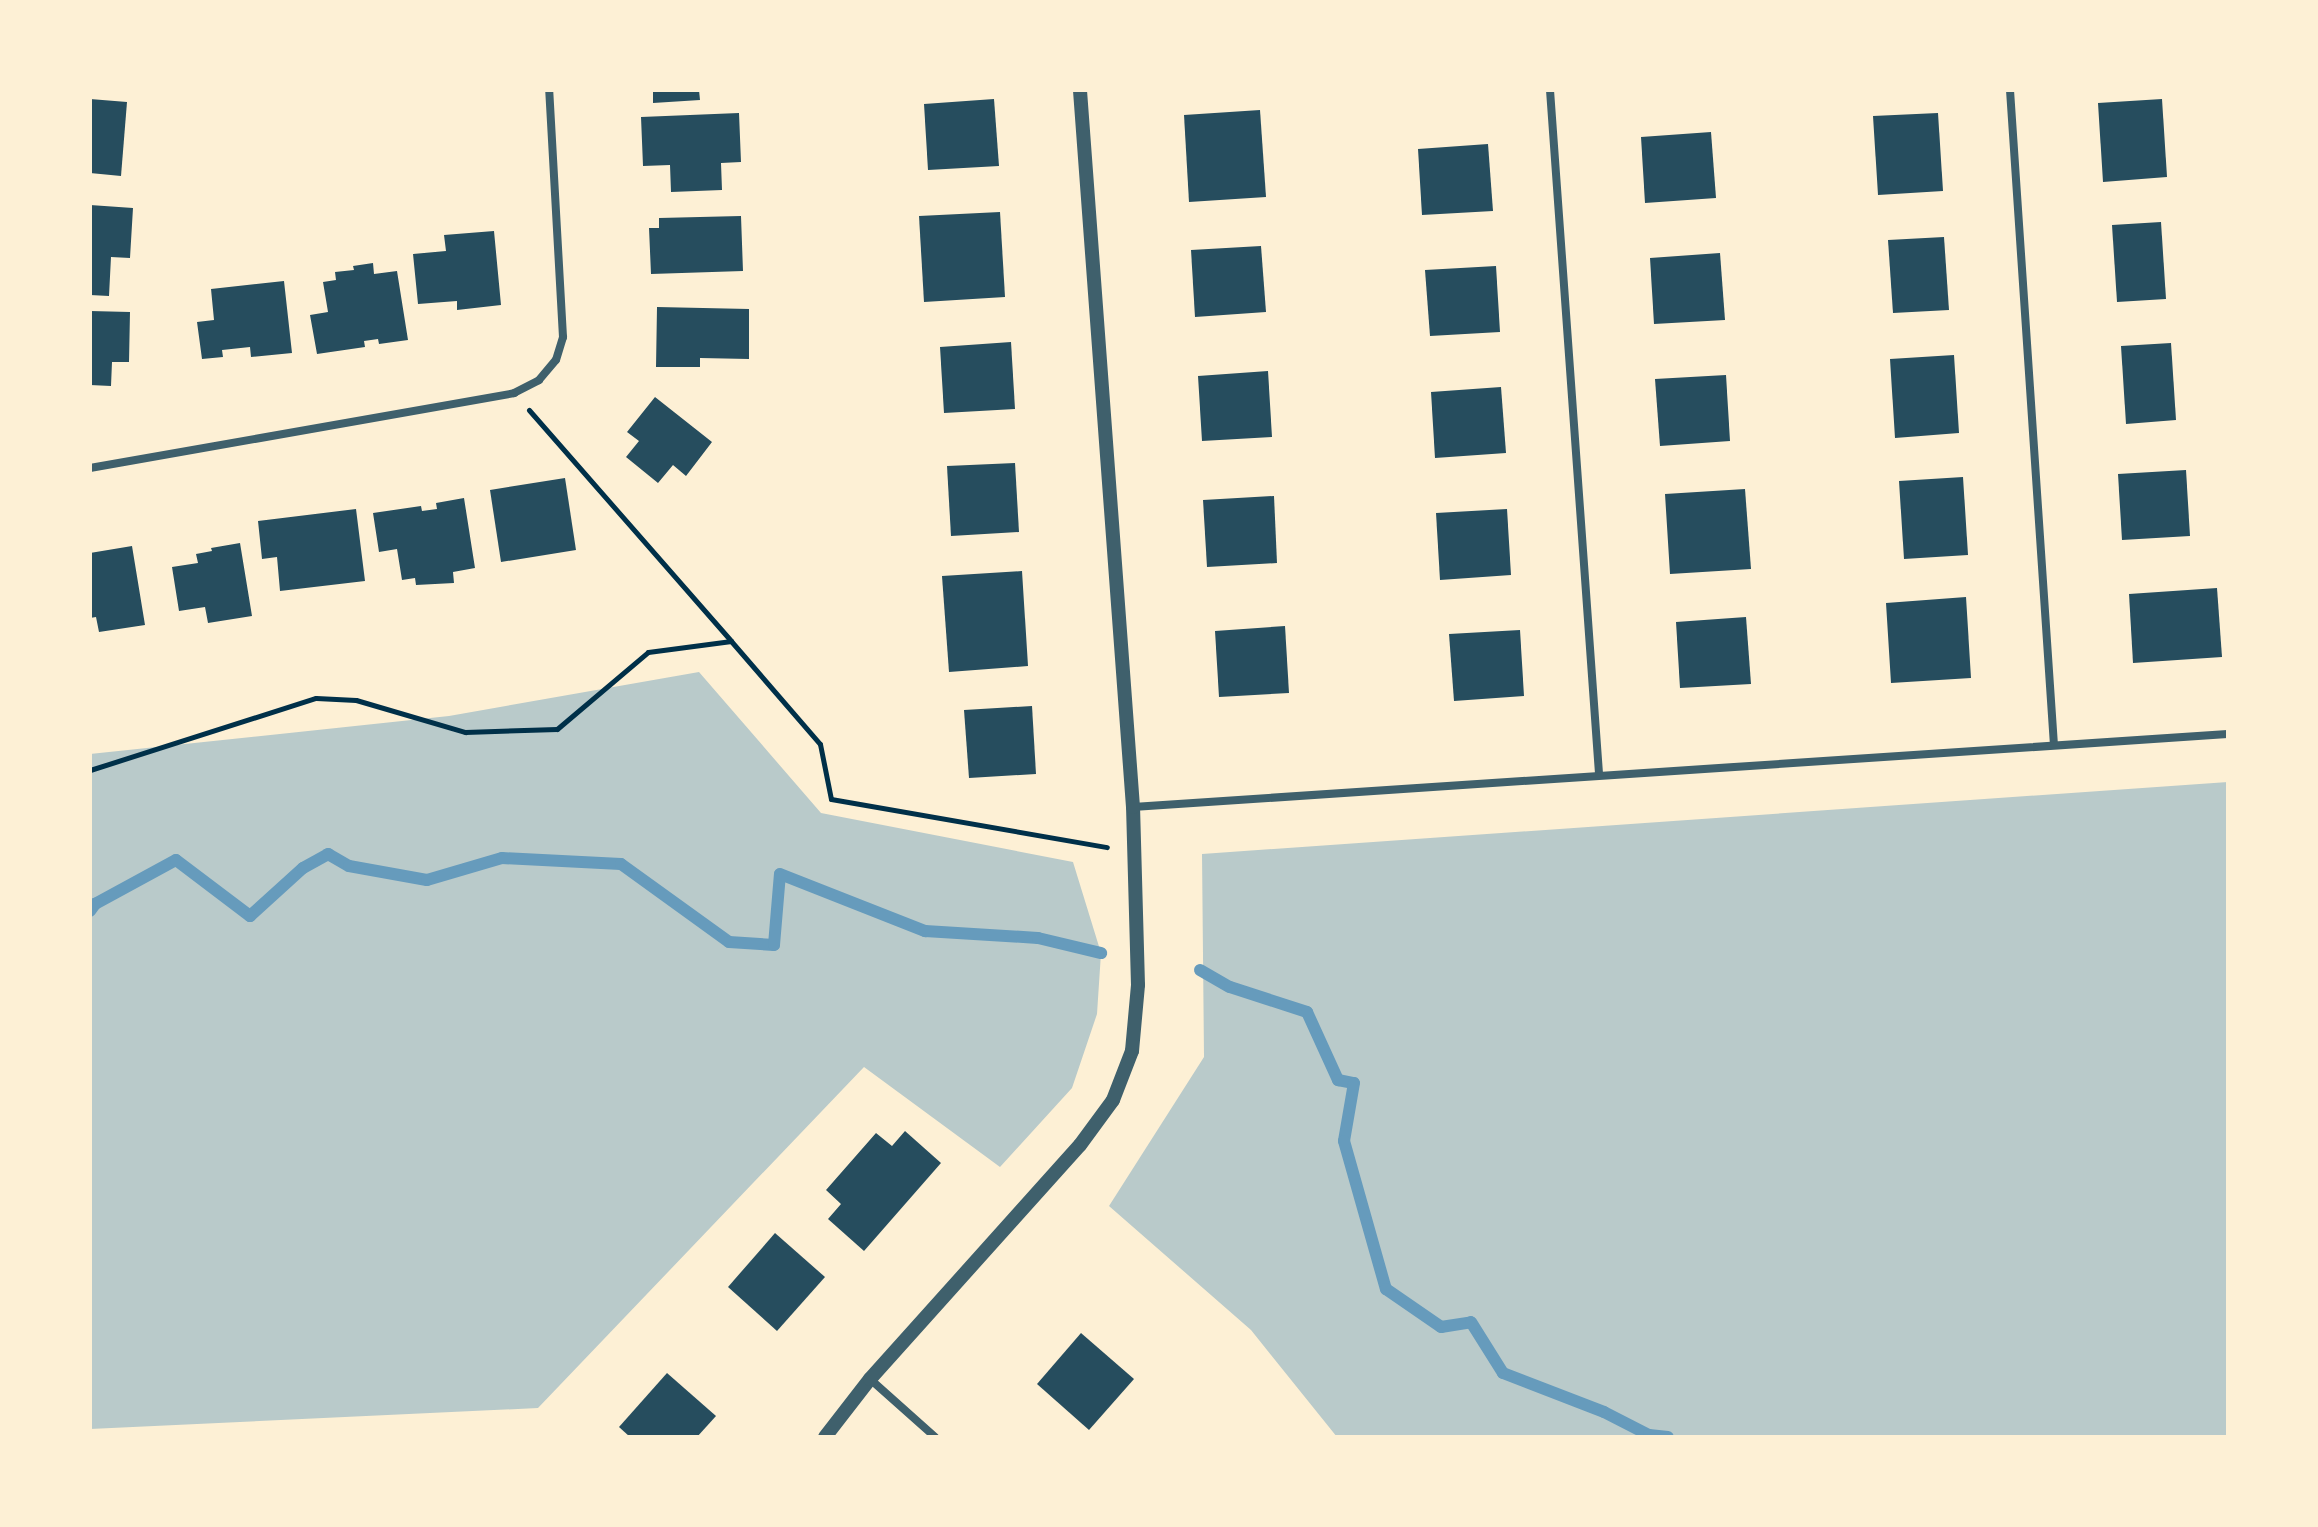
<!DOCTYPE html>
<html>
<head>
<meta charset="utf-8">
<style>
  body { margin:0 }
  #map { position:relative; width:2318px; height:1527px; overflow:hidden; background:#fdf0d5; font-family:"Asap Condensed",sans-serif }
  div>[style] { position:absolute }
  [style*='--x'] { left:calc(var(--x)*1px); top:calc(var(--y)*1px); width:calc(var(--w)*1px); rotate:calc(var(--a)*1deg) }
  .green>* { inset:0; background:#b9caca }
  .stream>* { height:12px; margin:-6px; padding:0 6px; transform-origin:6px; border-radius:6px; background:#669bbc }
  .building>* { inset:0; background:#264d5e }
  .path>* { height:5px; margin:-2.5px; padding:0 2.5px; transform-origin:2.5px; border-radius:2.5px; background:#003049 }
  .minor>* { height:8px; margin:-4px; padding:0 4px; transform-origin:4px; border-radius:4px; background:#3f606c }
  .tertiary>* { height:14px; margin:-7px; padding:0 7px; transform-origin:7px; border-radius:7px; background:#3f606c }
  span { translate:-50% -50%; white-space:nowrap; text-align:center; line-height:1.15; -webkit-text-stroke:7px #fdf0d5; paint-order:stroke }
  .frame { position:absolute; inset:0; border:92px solid #fdf0d5; pointer-events:none }
</style>
</head>
<body>
<div id="map">
  <div class="green">
    <div style="clip-path:polygon(699px 672px,821px 813px,1073px 862px,1101px 953px,1097px 1014px,1072px 1088px,1000px 1167px,864px 1067px,538px 1408px,90px 1429px,90px 754px,449px 716px)"></div>
    <div style="clip-path:polygon(2228px 782px,2228px 1437px,1337px 1437px,1251px 1330px,1109px 1206px,1204px 1057px,1202px 854px)"></div>
  </div>
  <div class="stream">
    <div style="--x:90;--y:911;--w:9;--a:-54"></div>
    <div style="--x:95;--y:904;--w:92;--a:-28.5"></div>
    <div style="--x:176;--y:860;--w:93;--a:37.1"></div>
    <div style="--x:250;--y:916;--w:72;--a:-42.2"></div>
    <div style="--x:303;--y:868;--w:29;--a:-29"></div>
    <div style="--x:328;--y:854;--w:24;--a:30"></div>
    <div style="--x:349;--y:866;--w:79;--a:10.2"></div>
    <div style="--x:427;--y:880;--w:78;--a:-16.3"></div>
    <div style="--x:502;--y:858;--w:119;--a:2.9"></div>
    <div style="--x:621;--y:864;--w:133;--a:35.8"></div>
    <div style="--x:729;--y:942;--w:45;--a:3.8"></div>
    <div style="--x:774;--y:945;--w:71;--a:-85.2"></div>
    <div style="--x:780;--y:874;--w:156;--a:21.5"></div>
    <div style="--x:925;--y:931;--w:113;--a:3.5"></div>
    <div style="--x:1038;--y:938;--w:65;--a:13.4"></div>
    <div style="--x:1200;--y:970;--w:34;--a:30"></div>
    <div style="--x:1230;--y:987;--w:81;--a:18"></div>
    <div style="--x:1307;--y:1012;--w:75;--a:65.5"></div>
    <div style="--x:1338;--y:1080;--w:16;--a:11"></div>
    <div style="--x:1354;--y:1083;--w:59;--a:99.8"></div>
    <div style="--x:1344;--y:1141;--w:154;--a:74.2"></div>
    <div style="--x:1386;--y:1289;--w:67;--a:34.6"></div>
    <div style="--x:1441;--y:1327;--w:30;--a:-9"></div>
    <div style="--x:1471;--y:1322;--w:60;--a:57.9"></div>
    <div style="--x:1503;--y:1373;--w:108;--a:21.1"></div>
    <div style="--x:1604;--y:1412;--w:51;--a:27.1"></div>
    <div style="--x:1649;--y:1435;--w:19;--a:6"></div>
  </div>
  <div class="building">
    <div style="clip-path:polygon(653px 90px,699px 90px,700px 100px,653px 103px)"></div>
    <div style="clip-path:polygon(90px 99px,127px 102px,121px 176px,90px 173px)"></div>
    <div style="clip-path:polygon(994px 99px,999px 166px,928px 170px,924px 104px)"></div>
    <div style="clip-path:polygon(2162px 99px,2167px 177px,2103px 182px,2098px 103px)"></div>
    <div style="clip-path:polygon(1260px 110px,1266px 197px,1189px 202px,1184px 115px)"></div>
    <div style="clip-path:polygon(739px 113px,741px 162px,721px 163px,722px 190px,671px 192px,670px 165px,643px 166px,641px 117px)"></div>
    <div style="clip-path:polygon(1938px 113px,1943px 191px,1878px 195px,1873px 116px)"></div>
    <div style="clip-path:polygon(1711px 132px,1716px 198px,1645px 203px,1641px 137px)"></div>
    <div style="clip-path:polygon(1488px 144px,1493px 211px,1422px 215px,1418px 149px)"></div>
    <div style="clip-path:polygon(90px 205px,133px 208px,130px 258px,111px 257px,109px 296px,90px 295px)"></div>
    <div style="clip-path:polygon(1000px 212px,1005px 297px,924px 302px,919px 216px)"></div>
    <div style="clip-path:polygon(741px 216px,743px 271px,651px 274px,649px 228px,659px 228px,659px 218px)"></div>
    <div style="clip-path:polygon(2161px 222px,2166px 299px,2117px 302px,2112px 225px)"></div>
    <div style="clip-path:polygon(494px 231px,501px 305px,457px 310px,457px 301px,418px 304px,413px 254px,446px 251px,444px 235px)"></div>
    <div style="clip-path:polygon(1944px 237px,1949px 310px,1893px 313px,1888px 240px)"></div>
    <div style="clip-path:polygon(1261px 246px,1266px 312px,1195px 317px,1191px 250px)"></div>
    <div style="clip-path:polygon(1720px 253px,1725px 320px,1654px 324px,1650px 258px)"></div>
    <div style="clip-path:polygon(373px 263px,374px 274px,397px 271px,408px 340px,379px 344px,378px 339px,364px 341px,365px 347px,317px 354px,310px 315px,328px 312px,323px 282px,336px 280px,335px 272px,354px 270px,353px 266px)"></div>
    <div style="clip-path:polygon(1496px 266px,1500px 332px,1430px 336px,1425px 270px)"></div>
    <div style="clip-path:polygon(284px 281px,292px 353px,251px 357px,250px 347px,222px 350px,223px 357px,202px 359px,197px 322px,214px 320px,211px 289px)"></div>
    <div style="clip-path:polygon(657px 307px,749px 309px,749px 359px,700px 358px,700px 367px,656px 367px)"></div>
    <div style="clip-path:polygon(90px 311px,130px 312px,129px 362px,112px 362px,111px 386px,90px 385px)"></div>
    <div style="clip-path:polygon(1011px 342px,1015px 409px,944px 413px,940px 347px)"></div>
    <div style="clip-path:polygon(2171px 343px,2176px 420px,2126px 424px,2121px 346px)"></div>
    <div style="clip-path:polygon(1954px 355px,1959px 433px,1895px 438px,1890px 359px)"></div>
    <div style="clip-path:polygon(1268px 371px,1272px 437px,1202px 441px,1198px 376px)"></div>
    <div style="clip-path:polygon(1726px 375px,1730px 441px,1660px 446px,1655px 379px)"></div>
    <div style="clip-path:polygon(1501px 387px,1506px 453px,1435px 458px,1431px 392px)"></div>
    <div style="clip-path:polygon(655px 397px,712px 442px,686px 476px,673px 465px,658px 483px,626px 457px,639px 441px,627px 432px)"></div>
    <div style="clip-path:polygon(1015px 463px,1019px 532px,951px 536px,947px 466px)"></div>
    <div style="clip-path:polygon(2186px 470px,2190px 536px,2122px 540px,2118px 474px)"></div>
    <div style="clip-path:polygon(1963px 477px,1968px 555px,1904px 559px,1899px 481px)"></div>
    <div style="clip-path:polygon(565px 478px,576px 550px,501px 562px,490px 490px)"></div>
    <div style="clip-path:polygon(1745px 489px,1751px 569px,1670px 574px,1665px 494px)"></div>
    <div style="clip-path:polygon(1274px 496px,1277px 563px,1207px 567px,1203px 500px)"></div>
    <div style="clip-path:polygon(464px 498px,475px 568px,453px 572px,454px 583px,416px 585px,415px 578px,402px 580px,397px 549px,379px 552px,373px 513px,421px 506px,422px 511px,437px 509px,436px 503px)"></div>
    <div style="clip-path:polygon(356px 509px,365px 581px,280px 591px,277px 557px,262px 559px,258px 521px)"></div>
    <div style="clip-path:polygon(1507px 509px,1511px 575px,1440px 580px,1436px 513px)"></div>
    <div style="clip-path:polygon(240px 543px,252px 616px,208px 623px,205px 607px,179px 611px,172px 567px,198px 563px,196px 554px,212px 551px,211px 548px)"></div>
    <div style="clip-path:polygon(132px 546px,145px 625px,99px 632px,96px 617px,90px 618px,90px 553px)"></div>
    <div style="clip-path:polygon(1022px 571px,1028px 666px,949px 672px,942px 576px)"></div>
    <div style="clip-path:polygon(2217px 588px,2222px 657px,2133px 663px,2129px 594px)"></div>
    <div style="clip-path:polygon(1966px 597px,1971px 678px,1891px 683px,1886px 603px)"></div>
    <div style="clip-path:polygon(1746px 617px,1751px 684px,1680px 688px,1676px 622px)"></div>
    <div style="clip-path:polygon(1285px 626px,1289px 693px,1219px 697px,1215px 631px)"></div>
    <div style="clip-path:polygon(1520px 630px,1524px 696px,1454px 701px,1449px 634px)"></div>
    <div style="clip-path:polygon(1032px 706px,1036px 774px,969px 778px,964px 710px)"></div>
    <div style="clip-path:polygon(905px 1131px,941px 1163px,864px 1251px,828px 1219px,841px 1204px,826px 1190px,876px 1133px,892px 1146px)"></div>
    <div style="clip-path:polygon(775px 1233px,825px 1277px,777px 1331px,728px 1287px)"></div>
    <div style="clip-path:polygon(1081px 1333px,1134px 1379px,1089px 1430px,1037px 1384px)"></div>
    <div style="clip-path:polygon(667px 1373px,716px 1416px,697px 1437px,630px 1437px,619px 1427px)"></div>
  </div>
  <div class="path">
    <div style="--x:529;--y:410;--w:305;--a:48.8"></div>
    <div style="--x:90;--y:770;--w:237;--a:-17.7"></div>
    <div style="--x:316;--y:698;--w:40;--a:2.9"></div>
    <div style="--x:356;--y:700;--w:114;--a:16.4"></div>
    <div style="--x:465;--y:732;--w:92;--a:-1.9"></div>
    <div style="--x:557;--y:729;--w:119;--a:-40.2"></div>
    <div style="--x:648;--y:652;--w:84;--a:-7.5"></div>
    <div style="--x:731;--y:641;--w:136;--a:49.2"></div>
    <div style="--x:820;--y:744;--w:56;--a:78.7"></div>
    <div style="--x:831;--y:799;--w:280;--a:9.9"></div>
  </div>
  <div class="minor">
    <div style="--x:1550;--y:90;--w:685;--a:85.9"></div>
    <div style="--x:2010;--y:90;--w:656;--a:86.16"></div>
    <div style="--x:90;--y:468;--w:431;--a:-10"></div>
    <div style="--x:514;--y:393;--w:28;--a:-27"></div>
    <div style="--x:539;--y:380;--w:26;--a:-50"></div>
    <div style="--x:556;--y:360;--w:24;--a:-73"></div>
    <div style="--x:563;--y:337;--w:247;--a:-93.2"></div>
    <div style="--x:1133;--y:807;--w:1097;--a:-3.81"></div>
    <div style="--x:870;--y:1379;--w:87;--a:41.7"></div>
  </div>
  <div class="tertiary">
    <div style="--x:825;--y:1437;--w:73;--a:-52.2"></div>
    <div style="--x:870;--y:1379;--w:314;--a:-48.1"></div>
    <div style="--x:1080;--y:1145;--w:56;--a:-53.7"></div>
    <div style="--x:1113;--y:1100;--w:53;--a:-68.8"></div>
    <div style="--x:1132;--y:1051;--w:66;--a:-84.8"></div>
    <div style="--x:1138;--y:985;--w:178;--a:-91.6"></div>
    <div style="--x:1133;--y:807;--w:719;--a:-94.23"></div>
  </div>
  <div class="frame"></div>
</div>
</body>
</html>
